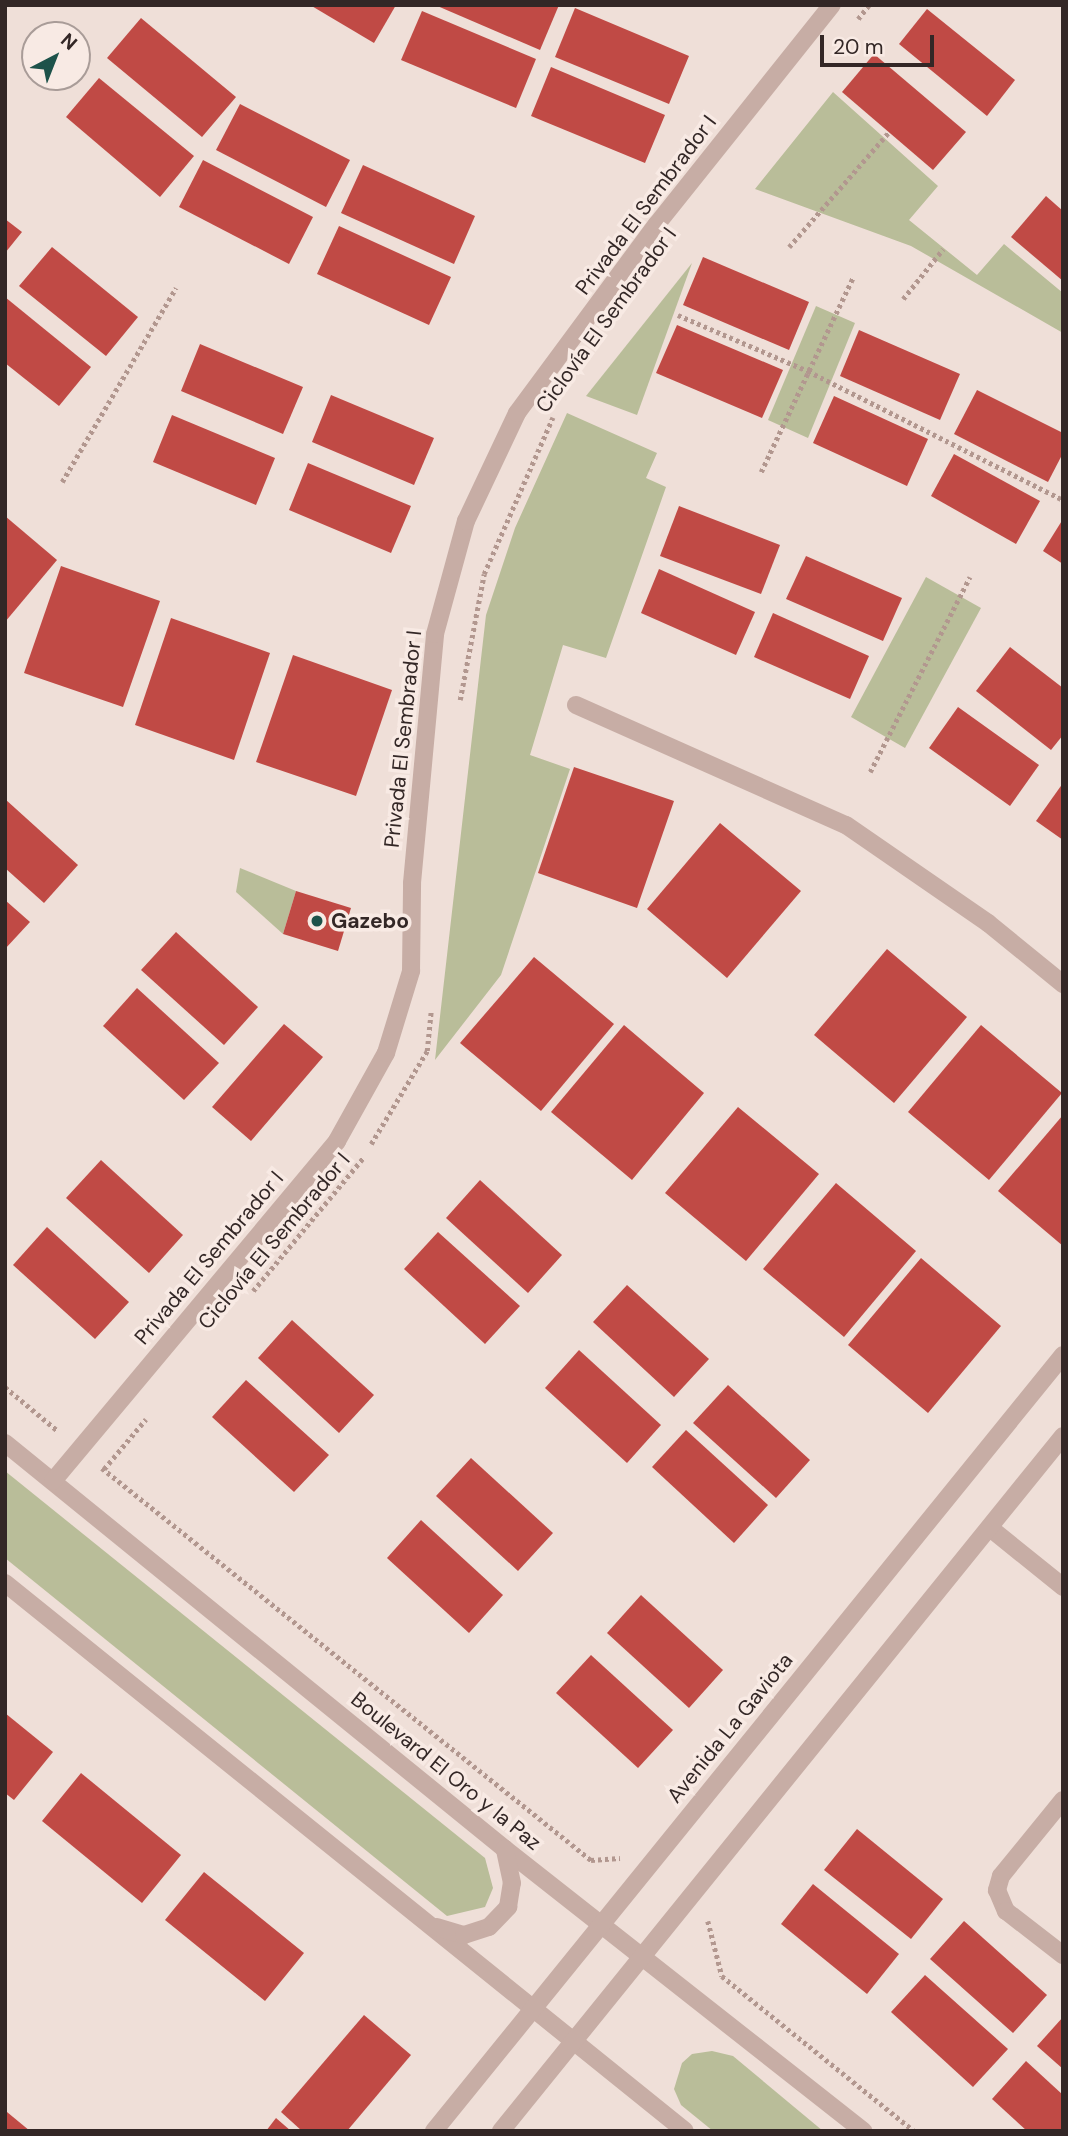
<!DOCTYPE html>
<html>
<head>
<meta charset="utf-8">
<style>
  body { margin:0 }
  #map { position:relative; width:1068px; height:2136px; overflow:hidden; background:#efdfd8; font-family:"DM Sans",sans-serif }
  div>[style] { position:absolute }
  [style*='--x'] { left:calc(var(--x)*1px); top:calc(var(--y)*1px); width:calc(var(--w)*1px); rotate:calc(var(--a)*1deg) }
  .green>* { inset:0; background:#b9bd99 }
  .building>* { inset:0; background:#c04a45 }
  .path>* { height:4.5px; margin-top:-2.25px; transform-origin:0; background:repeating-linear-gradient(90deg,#b2978f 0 3.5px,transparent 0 7px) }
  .minor>* { height:18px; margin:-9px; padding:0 9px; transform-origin:9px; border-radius:9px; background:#c7ada5 }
  .dots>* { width:19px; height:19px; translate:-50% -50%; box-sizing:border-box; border:4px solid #f8eae4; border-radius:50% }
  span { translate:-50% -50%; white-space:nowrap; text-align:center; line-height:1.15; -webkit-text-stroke:7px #f8eae4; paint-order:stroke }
  .street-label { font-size:21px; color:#332726 }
  .poi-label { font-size:21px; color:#332726; font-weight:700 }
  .left { translate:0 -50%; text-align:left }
  .frame { position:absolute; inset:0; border:7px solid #332726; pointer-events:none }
  .north { position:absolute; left:21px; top:21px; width:70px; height:70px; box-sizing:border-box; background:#f8eae4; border:2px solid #a99c98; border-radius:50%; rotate:42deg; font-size:19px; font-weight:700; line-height:28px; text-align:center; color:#332726 }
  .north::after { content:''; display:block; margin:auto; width:24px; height:32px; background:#1d524a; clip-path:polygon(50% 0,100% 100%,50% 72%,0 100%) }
  .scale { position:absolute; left:820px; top:35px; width:114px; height:32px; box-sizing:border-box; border:4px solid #332726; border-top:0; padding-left:9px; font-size:21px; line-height:24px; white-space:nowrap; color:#332726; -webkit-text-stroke:5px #f8eae4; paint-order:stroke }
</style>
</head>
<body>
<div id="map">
  <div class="green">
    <div style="clip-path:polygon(833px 92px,938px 186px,909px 220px,977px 275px,1004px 244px,1063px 293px,1063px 333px,911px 246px,755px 189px)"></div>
    <div style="clip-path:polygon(692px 263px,637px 415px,586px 396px)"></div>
    <div style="clip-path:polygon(816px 306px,855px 323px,808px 438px,768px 420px)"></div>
    <div style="clip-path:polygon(567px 413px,657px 453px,646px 478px,666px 487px,606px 658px,563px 645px,530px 755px,570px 769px,501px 975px,435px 1060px,486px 615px,515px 528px)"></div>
    <div style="clip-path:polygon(926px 577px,981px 608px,905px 748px,851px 717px)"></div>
    <div style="clip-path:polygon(240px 868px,296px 891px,283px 934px,236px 892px)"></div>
    <div style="clip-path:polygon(5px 1471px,485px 1858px,493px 1888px,485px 1907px,447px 1916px,5px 1558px)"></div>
    <div style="clip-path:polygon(712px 2051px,733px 2056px,823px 2131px,713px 2131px,681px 2105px,674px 2089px,682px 2063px,692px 2054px)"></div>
  </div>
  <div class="building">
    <div style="clip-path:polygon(310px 5px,396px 5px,374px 43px)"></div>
    <div style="clip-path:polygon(435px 5px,559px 5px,540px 50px)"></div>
    <div style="clip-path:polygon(575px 8px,689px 56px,669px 104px,555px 57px)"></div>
    <div style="clip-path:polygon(927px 9px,1015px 80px,987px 116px,899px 44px)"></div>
    <div style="clip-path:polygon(422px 11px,536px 59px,516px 108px,401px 60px)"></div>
    <div style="clip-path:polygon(141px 18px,236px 97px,202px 137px,107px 58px)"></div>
    <div style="clip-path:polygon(874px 54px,966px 132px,933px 170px,842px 92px)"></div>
    <div style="clip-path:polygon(551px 67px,665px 115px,645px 163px,531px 116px)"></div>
    <div style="clip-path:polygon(99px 78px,194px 156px,160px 197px,66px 117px)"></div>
    <div style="clip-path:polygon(240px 104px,350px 160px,326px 207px,216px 150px)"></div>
    <div style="clip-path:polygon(203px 160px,313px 217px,289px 264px,179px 207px)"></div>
    <div style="clip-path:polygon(363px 165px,475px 216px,454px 264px,341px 213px)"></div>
    <div style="clip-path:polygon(1046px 196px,1063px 211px,1063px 281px,1011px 237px)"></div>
    <div style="clip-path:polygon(5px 219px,22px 232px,5px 253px)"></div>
    <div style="clip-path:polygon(339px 226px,451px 277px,429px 325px,317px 274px)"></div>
    <div style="clip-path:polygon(52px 247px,138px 317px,106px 356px,19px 286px)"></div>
    <div style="clip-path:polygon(703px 257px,809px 302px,789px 350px,683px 305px)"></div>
    <div style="clip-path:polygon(5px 297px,91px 367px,59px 406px,5px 363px)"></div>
    <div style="clip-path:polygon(677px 325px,783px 370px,762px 418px,656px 373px)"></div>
    <div style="clip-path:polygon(859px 330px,960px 374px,940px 420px,840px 376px)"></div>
    <div style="clip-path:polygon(200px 344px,303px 387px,283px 434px,181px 391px)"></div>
    <div style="clip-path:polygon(977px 390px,1063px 433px,1063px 453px,1048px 482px,954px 434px)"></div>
    <div style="clip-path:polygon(331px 395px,434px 438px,414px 485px,312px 442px)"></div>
    <div style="clip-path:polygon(834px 396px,928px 439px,907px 486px,813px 443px)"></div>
    <div style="clip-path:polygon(172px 415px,275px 458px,256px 505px,153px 462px)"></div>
    <div style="clip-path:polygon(954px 454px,1040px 501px,1016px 544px,931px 496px)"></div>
    <div style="clip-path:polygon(308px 463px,411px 506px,391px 553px,289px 510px)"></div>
    <div style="clip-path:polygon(679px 506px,780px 545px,761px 594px,660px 556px)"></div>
    <div style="clip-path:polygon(5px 516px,57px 560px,5px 622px)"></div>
    <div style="clip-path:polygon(1063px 519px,1063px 564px,1043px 551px)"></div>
    <div style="clip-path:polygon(806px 556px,902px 598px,883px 641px,786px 599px)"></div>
    <div style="clip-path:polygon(61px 566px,160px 601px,123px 707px,24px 673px)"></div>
    <div style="clip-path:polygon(659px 569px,755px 612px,736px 655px,641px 613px)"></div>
    <div style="clip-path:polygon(773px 613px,869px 656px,850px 699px,754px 657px)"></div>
    <div style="clip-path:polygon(171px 618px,270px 653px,234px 760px,135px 725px)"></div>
    <div style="clip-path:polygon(1010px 647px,1063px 688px,1063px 735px,1051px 750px,976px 691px)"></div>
    <div style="clip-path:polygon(293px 655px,392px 690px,356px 796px,256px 762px)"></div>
    <div style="clip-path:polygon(958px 707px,1039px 765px,1010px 806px,929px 748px)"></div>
    <div style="clip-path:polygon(574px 767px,674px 801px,637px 908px,538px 873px)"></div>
    <div style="clip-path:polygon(1063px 783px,1063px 840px,1036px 821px)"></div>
    <div style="clip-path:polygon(5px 799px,78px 865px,44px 903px,5px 868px)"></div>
    <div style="clip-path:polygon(720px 823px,801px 891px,727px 978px,647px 909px)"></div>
    <div style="clip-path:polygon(296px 891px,351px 908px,338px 951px,283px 934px)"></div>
    <div style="clip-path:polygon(5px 900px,30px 922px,5px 949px)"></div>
    <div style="clip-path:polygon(176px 932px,258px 1007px,224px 1045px,141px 970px)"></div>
    <div style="clip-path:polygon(887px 949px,967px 1017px,894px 1103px,814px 1035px)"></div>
    <div style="clip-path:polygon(534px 957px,614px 1024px,541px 1111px,460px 1043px)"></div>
    <div style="clip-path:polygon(137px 988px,219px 1063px,184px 1100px,103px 1026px)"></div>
    <div style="clip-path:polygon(284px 1024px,323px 1057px,251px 1141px,212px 1107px)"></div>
    <div style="clip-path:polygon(624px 1025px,704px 1093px,632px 1180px,551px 1112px)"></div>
    <div style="clip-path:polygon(981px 1025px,1062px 1093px,989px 1180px,908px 1112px)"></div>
    <div style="clip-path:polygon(738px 1107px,819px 1174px,746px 1261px,665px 1193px)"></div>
    <div style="clip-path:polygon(1063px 1115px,1063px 1246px,998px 1191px)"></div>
    <div style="clip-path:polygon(101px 1160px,183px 1235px,149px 1273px,66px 1198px)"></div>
    <div style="clip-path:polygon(480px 1180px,562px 1255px,528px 1293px,446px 1218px)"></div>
    <div style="clip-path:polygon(836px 1183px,916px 1251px,844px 1337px,763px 1269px)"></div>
    <div style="clip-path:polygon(47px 1227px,129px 1302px,95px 1339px,13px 1265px)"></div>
    <div style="clip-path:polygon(438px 1232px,520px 1306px,485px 1344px,404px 1269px)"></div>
    <div style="clip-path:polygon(921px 1258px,1001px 1326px,928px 1413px,848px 1345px)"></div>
    <div style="clip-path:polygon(627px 1285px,709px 1359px,674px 1397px,593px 1322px)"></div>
    <div style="clip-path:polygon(292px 1320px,374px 1395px,339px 1433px,258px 1358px)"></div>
    <div style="clip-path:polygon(579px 1350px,661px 1425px,627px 1463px,545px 1388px)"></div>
    <div style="clip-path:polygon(246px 1380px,329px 1455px,294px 1492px,212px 1417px)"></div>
    <div style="clip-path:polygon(728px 1385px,810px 1460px,776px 1498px,693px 1423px)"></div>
    <div style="clip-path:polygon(686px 1430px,768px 1505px,734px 1543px,652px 1467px)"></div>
    <div style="clip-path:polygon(471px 1458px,553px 1533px,518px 1571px,436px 1496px)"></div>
    <div style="clip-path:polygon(421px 1520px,503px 1595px,469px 1633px,387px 1558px)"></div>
    <div style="clip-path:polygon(641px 1595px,723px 1670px,689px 1708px,607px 1633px)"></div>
    <div style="clip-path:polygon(591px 1655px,673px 1730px,638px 1768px,556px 1693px)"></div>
    <div style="clip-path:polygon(5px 1713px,53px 1752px,14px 1800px,5px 1793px)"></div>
    <div style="clip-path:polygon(81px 1773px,181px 1855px,142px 1903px,42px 1821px)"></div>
    <div style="clip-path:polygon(857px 1829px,943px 1899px,911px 1939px,824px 1870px)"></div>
    <div style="clip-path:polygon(204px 1872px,304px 1953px,265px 2001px,165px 1920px)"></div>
    <div style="clip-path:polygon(813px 1884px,899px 1954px,867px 1994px,781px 1924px)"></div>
    <div style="clip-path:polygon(964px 1921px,1047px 1995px,1013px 2033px,930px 1959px)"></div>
    <div style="clip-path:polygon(925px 1975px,1008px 2049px,973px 2087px,891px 2012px)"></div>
    <div style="clip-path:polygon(364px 2015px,411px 2055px,347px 2131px,302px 2131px,281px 2112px)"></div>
    <div style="clip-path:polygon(1063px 2017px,1063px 2069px,1037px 2046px)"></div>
    <div style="clip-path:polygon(1026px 2061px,1063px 2095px,1063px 2131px,1027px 2131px,992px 2099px)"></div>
    <div style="clip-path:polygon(7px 2112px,30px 2131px,5px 2131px)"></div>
    <div style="clip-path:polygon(276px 2118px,291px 2131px,266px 2131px)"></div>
  </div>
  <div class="path">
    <div style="--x:858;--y:19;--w:18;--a:-52"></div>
    <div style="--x:789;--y:247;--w:152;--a:-49"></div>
    <div style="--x:903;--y:299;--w:64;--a:-51.3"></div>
    <div style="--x:678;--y:315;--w:142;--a:23.3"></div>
    <div style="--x:808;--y:371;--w:286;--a:26.8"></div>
    <div style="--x:761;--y:472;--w:216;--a:-64.7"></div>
    <div style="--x:62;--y:482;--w:225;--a:-59.6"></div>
    <div style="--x:460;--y:700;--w:128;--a:-79.2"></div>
    <div style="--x:484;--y:574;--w:171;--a:-66.3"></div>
    <div style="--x:870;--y:772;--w:219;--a:-62.9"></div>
    <div style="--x:371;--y:1144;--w:109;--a:-58.9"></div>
    <div style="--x:427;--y:1051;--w:40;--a:-84.3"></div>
    <div style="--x:253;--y:1291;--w:173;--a:-50.4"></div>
    <div style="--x:5;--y:1387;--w:69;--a:39.7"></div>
    <div style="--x:102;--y:1468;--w:627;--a:38.72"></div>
    <div style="--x:591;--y:1860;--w:29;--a:-4"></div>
    <div style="--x:104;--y:1469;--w:65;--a:-50"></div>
    <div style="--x:708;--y:1921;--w:57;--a:75.7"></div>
    <div style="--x:722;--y:1976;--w:247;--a:38.9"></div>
  </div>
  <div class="minor">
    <div style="--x:576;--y:705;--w:295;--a:24"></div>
    <div style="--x:846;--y:825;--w:173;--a:34.6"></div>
    <div style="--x:988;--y:923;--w:97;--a:39.1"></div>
    <div style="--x:5;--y:1443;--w:644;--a:39.08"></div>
    <div style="--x:505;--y:1849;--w:456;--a:38.2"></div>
    <div style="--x:53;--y:1481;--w:443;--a:-50.1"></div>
    <div style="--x:337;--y:1141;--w:101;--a:-60.9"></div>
    <div style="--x:386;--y:1053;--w:86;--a:-73"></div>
    <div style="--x:411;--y:971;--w:88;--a:-89.3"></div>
    <div style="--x:412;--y:883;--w:250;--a:-84.7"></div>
    <div style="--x:435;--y:634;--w:117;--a:-74.7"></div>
    <div style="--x:466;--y:521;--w:119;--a:-64.7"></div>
    <div style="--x:517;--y:413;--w:235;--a:-53.5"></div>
    <div style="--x:657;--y:224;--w:280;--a:-51.4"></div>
    <div style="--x:990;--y:1528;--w:94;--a:38.9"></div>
    <div style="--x:5;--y:1583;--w:873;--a:38.86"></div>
    <div style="--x:1063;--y:1800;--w:98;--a:129.2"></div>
    <div style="--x:1001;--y:1876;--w:15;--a:106"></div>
    <div style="--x:997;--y:1890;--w:23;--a:67"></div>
    <div style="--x:1006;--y:1911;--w:72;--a:37.7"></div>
    <div style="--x:437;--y:1927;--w:28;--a:17"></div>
    <div style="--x:464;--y:1935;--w:26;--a:-18"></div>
    <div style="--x:489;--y:1927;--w:28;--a:-46"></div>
    <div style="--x:508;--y:1907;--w:24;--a:-81"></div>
    <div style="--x:512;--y:1883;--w:35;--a:-102"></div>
    <div style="--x:434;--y:2131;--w:999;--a:-50.97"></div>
    <div style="--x:501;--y:2131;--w:894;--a:-51.04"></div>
  </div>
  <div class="dots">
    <div style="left:317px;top:921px;background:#1d524a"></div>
  </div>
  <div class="street-label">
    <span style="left:646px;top:205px;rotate:-53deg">Privada El Sembrador I</span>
    <span style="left:606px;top:320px;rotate:-54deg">Ciclovía El Sembrador I</span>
    <span style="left:403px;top:739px;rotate:-84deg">Privada El Sembrador I</span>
    <span style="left:274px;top:1241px;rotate:-50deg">Ciclovía El Sembrador I</span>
    <span style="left:209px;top:1258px;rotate:-50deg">Privada El Sembrador I</span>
    <span style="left:730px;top:1728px;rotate:-51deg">Avenida La Gaviota</span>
    <span style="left:446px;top:1771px;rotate:39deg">Boulevard El Oro y la Paz</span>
  </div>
  <div class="poi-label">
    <span class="left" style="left:331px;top:921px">Gazebo</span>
  </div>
  <div class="frame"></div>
  <div class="north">N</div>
  <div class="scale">20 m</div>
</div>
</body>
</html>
